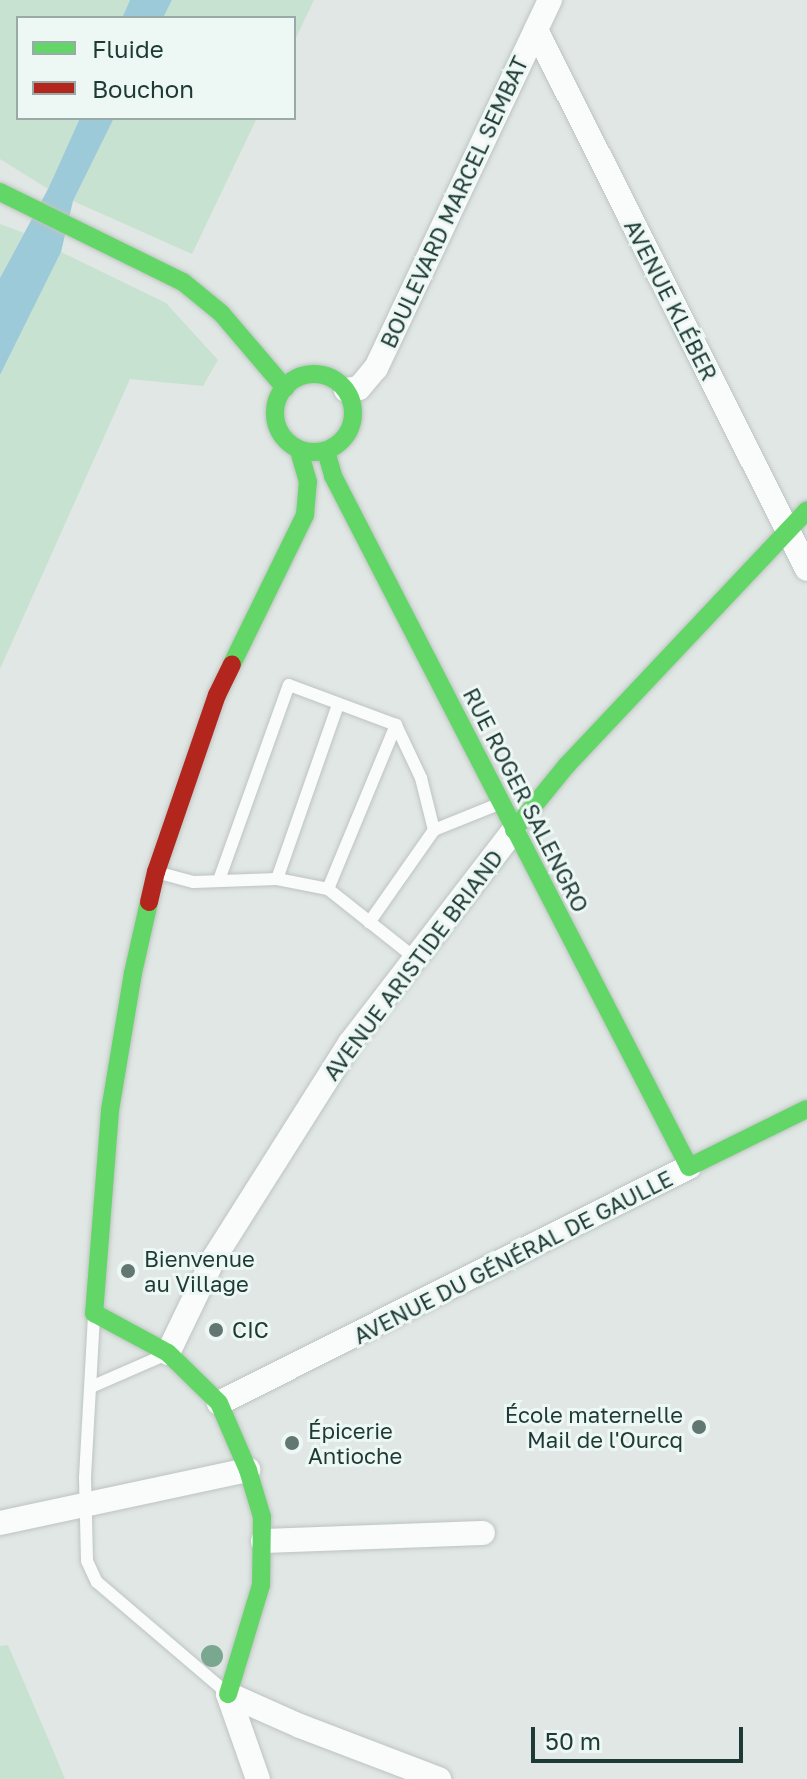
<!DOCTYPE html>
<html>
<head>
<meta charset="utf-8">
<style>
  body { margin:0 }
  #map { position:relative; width:807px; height:1779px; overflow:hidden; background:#e0e7e4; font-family:"Golos Text",sans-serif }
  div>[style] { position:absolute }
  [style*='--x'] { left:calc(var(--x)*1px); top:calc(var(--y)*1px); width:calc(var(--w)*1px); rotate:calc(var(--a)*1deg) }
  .green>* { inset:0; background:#c8e2d2 }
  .water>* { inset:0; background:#9dcad8 }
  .roads { filter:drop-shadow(0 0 2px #bdc4c1) drop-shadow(0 0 2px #bdc4c1) }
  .lane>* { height:12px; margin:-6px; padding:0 6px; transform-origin:6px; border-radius:6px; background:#fafbfb }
  .street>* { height:24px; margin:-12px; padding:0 12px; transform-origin:12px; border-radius:12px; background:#fafbfb }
  .fast>* { height:18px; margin:-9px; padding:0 9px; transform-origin:9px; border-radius:9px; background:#63d668 }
  .fast>.ring { margin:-9px; padding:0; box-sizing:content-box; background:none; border:18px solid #63d668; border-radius:50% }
  .jam>* { height:18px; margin:-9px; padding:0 9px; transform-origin:9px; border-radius:9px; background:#b3261e }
  .trees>* { width:22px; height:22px; margin:-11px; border-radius:50%; background:#7aa790 }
  .dots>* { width:22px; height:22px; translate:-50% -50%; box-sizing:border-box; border:4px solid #edf7f3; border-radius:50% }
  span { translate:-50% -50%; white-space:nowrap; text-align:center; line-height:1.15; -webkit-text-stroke:6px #edf7f3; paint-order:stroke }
  .street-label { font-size:22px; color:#1e3a35 }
  .poi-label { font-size:22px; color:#1e3a35 }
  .left { translate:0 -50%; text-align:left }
  .right { translate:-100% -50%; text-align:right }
  .legend { position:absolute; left:16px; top:16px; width:280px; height:104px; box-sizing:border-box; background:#edf7f3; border:2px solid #9aaba7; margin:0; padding:10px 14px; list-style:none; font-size:24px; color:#1e3a35 }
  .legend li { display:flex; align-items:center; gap:16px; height:40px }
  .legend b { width:40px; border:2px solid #9aaba7 }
  .scale { position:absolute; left:531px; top:1727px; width:212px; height:36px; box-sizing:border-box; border:4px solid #1e3a35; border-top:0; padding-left:10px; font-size:24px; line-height:28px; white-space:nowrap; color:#1e3a35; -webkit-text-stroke:6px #edf7f3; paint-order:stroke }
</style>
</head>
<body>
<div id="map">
  <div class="green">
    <div style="clip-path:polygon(0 0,130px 0,122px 18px,18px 18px,18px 118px,80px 118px,48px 189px,0 159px)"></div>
    <div style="clip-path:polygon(172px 0,314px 0,294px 42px,294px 18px,163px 18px)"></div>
    <div style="clip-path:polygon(114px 118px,257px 118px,192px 254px,73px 201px)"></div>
    <div style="clip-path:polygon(0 224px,24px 233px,0 278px)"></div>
    <div style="clip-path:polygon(61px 252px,166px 303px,218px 360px,203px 386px,130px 379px,0 669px,0 375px)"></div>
    <div style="clip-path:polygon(8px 1645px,53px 1750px,65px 1779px,0 1779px,0 1646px)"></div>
  </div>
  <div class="water">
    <div style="clip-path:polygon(130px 0,172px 0,163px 18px,122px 18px)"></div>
    <div style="clip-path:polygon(80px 118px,114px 118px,73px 201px,61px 252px,0 375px,0 278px,48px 189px)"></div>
  </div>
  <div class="roads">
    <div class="lane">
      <div style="--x:434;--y:830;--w:72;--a:-21.9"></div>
      <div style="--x:156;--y:872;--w:39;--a:15"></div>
      <div style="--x:194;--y:882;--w:83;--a:-2.1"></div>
      <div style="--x:277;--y:879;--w:52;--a:11.1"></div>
      <div style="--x:328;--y:889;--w:111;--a:38.4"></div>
      <div style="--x:277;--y:879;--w:184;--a:-70.7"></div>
      <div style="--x:219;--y:880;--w:207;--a:-70.3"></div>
      <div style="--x:289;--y:685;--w:114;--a:20.5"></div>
      <div style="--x:396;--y:725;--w:59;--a:64.7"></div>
      <div style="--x:421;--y:778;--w:54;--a:76"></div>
      <div style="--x:434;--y:830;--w:113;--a:125"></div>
      <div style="--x:328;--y:889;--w:178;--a:-67.5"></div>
      <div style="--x:94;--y:1316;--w:162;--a:93.2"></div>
      <div style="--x:85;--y:1478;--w:83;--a:88.6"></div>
      <div style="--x:87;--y:1561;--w:23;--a:65"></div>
      <div style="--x:97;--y:1582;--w:170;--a:40.5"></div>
      <div style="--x:91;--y:1387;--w:77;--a:-23.6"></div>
    </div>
    <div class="street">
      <div style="--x:536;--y:30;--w:603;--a:63.31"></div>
      <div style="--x:346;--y:390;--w:13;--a:-9"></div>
      <div style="--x:359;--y:388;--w:26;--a:-50"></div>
      <div style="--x:376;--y:368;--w:407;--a:-64.7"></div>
      <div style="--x:168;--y:1353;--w:106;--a:-64.2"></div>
      <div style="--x:214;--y:1258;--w:254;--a:-57.7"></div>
      <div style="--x:350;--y:1043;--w:269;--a:-52.4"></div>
      <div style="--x:219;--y:1403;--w:526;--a:-26.66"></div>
      <div style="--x:0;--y:1523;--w:254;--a:-12.1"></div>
      <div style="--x:263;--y:1541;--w:220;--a:-2.1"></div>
      <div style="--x:228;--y:1694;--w:79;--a:24"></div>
      <div style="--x:300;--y:1726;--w:149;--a:20.9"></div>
      <div style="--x:228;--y:1694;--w:90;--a:70.6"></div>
    </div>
    <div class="fast">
      <div style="--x:0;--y:192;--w:204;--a:26.2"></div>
      <div style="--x:183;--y:282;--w:49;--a:39.2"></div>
      <div style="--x:221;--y:313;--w:99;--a:49.5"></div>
      <div class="ring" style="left:275px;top:374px;width:60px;height:60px"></div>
      <div style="--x:326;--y:451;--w:26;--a:74"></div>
      <div style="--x:333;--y:476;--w:777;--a:62.74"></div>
      <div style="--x:689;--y:1167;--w:131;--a:-26.2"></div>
      <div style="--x:232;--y:664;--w:166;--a:-63.9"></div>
      <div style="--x:305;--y:515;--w:33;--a:-85"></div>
      <div style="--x:308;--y:482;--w:33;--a:-106"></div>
      <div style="--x:514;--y:830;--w:84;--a:-50.8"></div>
      <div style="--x:567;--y:765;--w:350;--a:-46.7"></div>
      <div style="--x:149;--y:902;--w:73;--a:102.7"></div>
      <div style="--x:133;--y:973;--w:140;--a:99.5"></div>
      <div style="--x:110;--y:1111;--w:203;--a:94.5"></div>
      <div style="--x:94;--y:1313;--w:84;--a:28.4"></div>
      <div style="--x:168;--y:1353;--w:71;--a:44.4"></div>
      <div style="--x:219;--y:1403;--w:73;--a:66.6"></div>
      <div style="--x:248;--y:1470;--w:49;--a:73.4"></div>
      <div style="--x:262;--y:1517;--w:68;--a:90.8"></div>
      <div style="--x:261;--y:1585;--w:114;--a:106.8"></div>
    </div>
    <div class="jam">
      <div style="--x:149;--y:902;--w:31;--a:-77"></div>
      <div style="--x:156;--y:872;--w:187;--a:-71"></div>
      <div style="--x:217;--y:695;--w:34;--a:-64"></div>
    </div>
  </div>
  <div class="trees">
    <div style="left:212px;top:1656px"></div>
  </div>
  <div class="dots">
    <div style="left:128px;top:1271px;background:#627772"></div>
    <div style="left:216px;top:1330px;background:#627772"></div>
    <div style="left:699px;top:1427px;background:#627772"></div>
    <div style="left:292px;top:1443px;background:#627772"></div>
  </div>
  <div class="street-label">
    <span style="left:454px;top:202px;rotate:-65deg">BOULEVARD MARCEL SEMBAT</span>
    <span style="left:671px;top:300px;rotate:63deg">AVENUE KLÉBER</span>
    <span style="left:526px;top:800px;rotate:63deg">RUE ROGER SALENGRO</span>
    <span style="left:413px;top:965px;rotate:-53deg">AVENUE ARISTIDE BRIAND</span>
    <span style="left:513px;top:1257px;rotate:-27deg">AVENUE DU GÉNÉRAL DE GAULLE</span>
  </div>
  <div class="poi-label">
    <span class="left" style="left:144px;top:1271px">Bienvenue<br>au Village</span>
    <span class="left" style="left:232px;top:1330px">CIC</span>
    <span class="right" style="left:683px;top:1427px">École maternelle<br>Mail de l'Ourcq</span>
    <span class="left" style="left:308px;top:1443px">Épicerie<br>Antioche</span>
  </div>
  <ul class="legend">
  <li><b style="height:10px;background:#63d668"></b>Fluide</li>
  <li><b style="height:10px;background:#b3261e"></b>Bouchon</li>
  </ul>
  <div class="scale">50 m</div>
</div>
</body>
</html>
